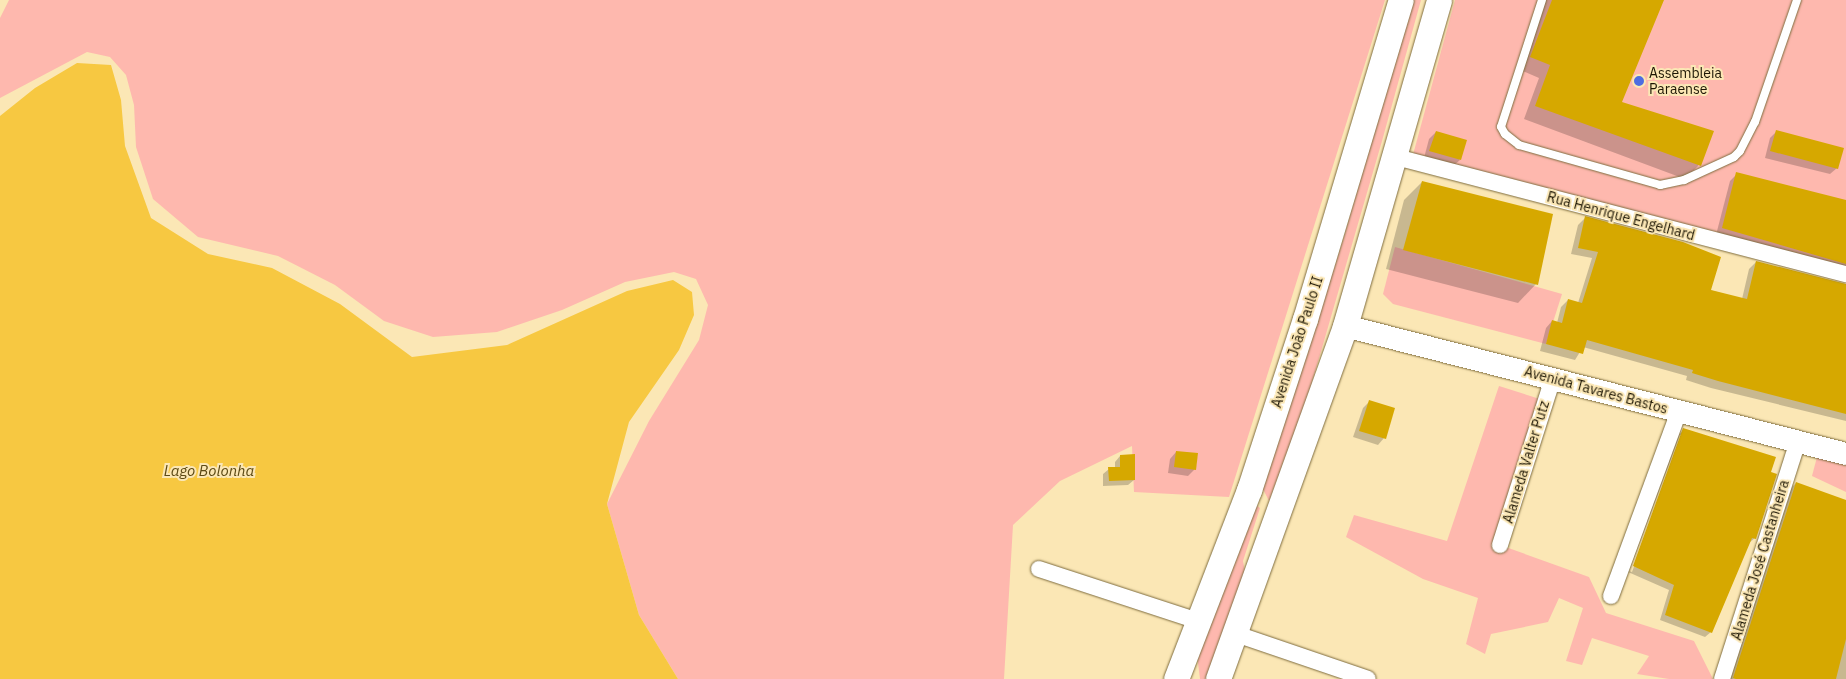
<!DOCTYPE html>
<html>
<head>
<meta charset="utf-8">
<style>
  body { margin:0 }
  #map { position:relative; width:1846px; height:679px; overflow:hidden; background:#fbe7b5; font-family:"IBM Plex Sans",sans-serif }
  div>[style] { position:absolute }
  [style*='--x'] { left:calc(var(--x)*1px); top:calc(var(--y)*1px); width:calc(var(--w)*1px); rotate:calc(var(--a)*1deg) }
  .green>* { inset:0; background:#feb8ae }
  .water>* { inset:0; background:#f7c841 }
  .shadow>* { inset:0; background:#0003 }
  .building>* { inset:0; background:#d6a800 }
  .roads { filter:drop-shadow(0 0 1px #7e6c3e) drop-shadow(0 0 1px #7e6c3e) }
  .lane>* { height:8px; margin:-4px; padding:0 4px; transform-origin:4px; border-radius:4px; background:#fff }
  .street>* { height:16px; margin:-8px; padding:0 8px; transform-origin:8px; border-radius:8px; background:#fff }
  .secondary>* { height:22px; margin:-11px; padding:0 11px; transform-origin:11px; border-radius:11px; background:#fff }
  .primary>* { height:25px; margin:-12.5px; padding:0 12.5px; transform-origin:12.5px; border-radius:12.5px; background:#fff }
  .dots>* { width:14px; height:14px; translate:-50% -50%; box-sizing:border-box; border:2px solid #fbe7b5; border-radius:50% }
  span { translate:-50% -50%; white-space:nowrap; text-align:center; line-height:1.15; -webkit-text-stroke:4px #fbe7b5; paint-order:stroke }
  .poi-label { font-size:14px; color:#1d1604 }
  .left { translate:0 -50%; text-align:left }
  .street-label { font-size:14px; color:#1d1604 }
  .water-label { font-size:15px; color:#5d4a15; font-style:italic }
</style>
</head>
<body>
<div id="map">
  <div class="green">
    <div style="clip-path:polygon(9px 0,1385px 0,1229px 497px,1134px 492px,1132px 446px,1060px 481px,1013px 525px,1004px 679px,678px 679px,639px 615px,607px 504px,649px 421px,699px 340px,708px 305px,696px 279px,674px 272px,625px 282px,562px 310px,497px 332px,433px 337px,384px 321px,335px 285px,278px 256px,198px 237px,153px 199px,136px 147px,134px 105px,126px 75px,110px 57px,87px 52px,0 98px,0 18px)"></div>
    <div style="clip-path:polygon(1412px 0,1421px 0,1382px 141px,1306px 403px,1269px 501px,1263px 489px,1343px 240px)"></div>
    <div style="clip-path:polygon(1455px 0,1846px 0,1846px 274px,1411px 162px)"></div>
    <div style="clip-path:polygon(1395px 247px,1562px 294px,1546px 344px,1393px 304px,1383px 294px)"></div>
    <div style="clip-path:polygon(1499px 386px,1546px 401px,1500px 545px,1589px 577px,1606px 613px,1694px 641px,1713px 679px,1669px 679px,1637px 674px,1649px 656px,1592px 638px,1582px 665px,1566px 661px,1583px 608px,1559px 598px,1548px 622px,1491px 634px,1485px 654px,1466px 644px,1478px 598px,1423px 579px,1346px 537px,1354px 515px,1447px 541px)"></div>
    <div style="clip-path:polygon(1817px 457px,1846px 465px,1846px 492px,1812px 476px)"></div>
    <div style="clip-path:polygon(1253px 503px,1260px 508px,1243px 561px,1247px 582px,1211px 679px,1200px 679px,1197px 655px)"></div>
  </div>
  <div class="water">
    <div style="clip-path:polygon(77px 63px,111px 65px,121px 100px,125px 146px,151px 218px,208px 254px,272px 268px,340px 304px,412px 357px,507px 345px,627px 291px,673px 280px,692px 292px,694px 315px,679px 350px,629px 422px,607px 504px,639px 615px,678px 679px,0 679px,0 116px,35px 88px)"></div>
  </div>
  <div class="shadow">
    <div style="clip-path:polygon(1546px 0,1663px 0,1620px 103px,1712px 132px,1698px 166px,1685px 179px,1524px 119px,1539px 78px,1518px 69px)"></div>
    <div style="clip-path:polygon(1436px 132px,1460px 160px,1453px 166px,1424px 158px,1429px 139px)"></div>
    <div style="clip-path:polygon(1776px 132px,1837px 168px,1830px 174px,1765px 158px,1770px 138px)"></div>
    <div style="clip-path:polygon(1737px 174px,1846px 201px,1846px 275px,1716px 235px,1730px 181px)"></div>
    <div style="clip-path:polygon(1422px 182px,1536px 284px,1518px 303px,1386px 269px,1404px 200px)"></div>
    <div style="clip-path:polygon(1585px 218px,1710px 290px,1742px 299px,1749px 269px,1756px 262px,1846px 284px,1846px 421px,1711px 388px,1686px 380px,1687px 376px,1583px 347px,1575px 360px,1540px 351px,1546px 328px,1552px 321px,1557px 323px,1561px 307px,1568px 300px,1578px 303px,1592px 258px,1571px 254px,1578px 225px)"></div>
    <div style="clip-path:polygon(1369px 402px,1384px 438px,1378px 445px,1353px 437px,1363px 408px)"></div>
    <div style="clip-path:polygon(evenodd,1684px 430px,1769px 472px,1755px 538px,1749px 543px,1711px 632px,1705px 637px,1660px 620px,1669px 590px,1628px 572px,1678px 435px,1684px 430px,1680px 435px,1682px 435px,1632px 572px,1629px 571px,1680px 435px)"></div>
    <div style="clip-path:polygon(1176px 452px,1195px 469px,1188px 476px,1168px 473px,1170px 459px)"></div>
    <div style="clip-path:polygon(1120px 456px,1134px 480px,1128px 485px,1103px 486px,1103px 474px,1109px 469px,1115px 469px,1115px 462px)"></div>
    <div style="clip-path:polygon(1796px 483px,1846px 502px,1846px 679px,1730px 679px,1791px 488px)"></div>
  </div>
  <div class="building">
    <div style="clip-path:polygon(1552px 0,1664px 0,1622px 102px,1714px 131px,1701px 166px,1535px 106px,1550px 65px,1530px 57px)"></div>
    <div style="clip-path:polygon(1776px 130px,1844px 148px,1838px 169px,1770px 151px)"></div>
    <div style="clip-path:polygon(1436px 131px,1467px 140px,1461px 160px,1429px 151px)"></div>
    <div style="clip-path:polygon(1736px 172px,1846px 200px,1846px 264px,1722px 228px)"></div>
    <div style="clip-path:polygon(1422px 181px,1553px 214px,1538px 285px,1403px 250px)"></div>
    <div style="clip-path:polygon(1585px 216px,1683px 242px,1721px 257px,1711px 290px,1747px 299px,1756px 261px,1846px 284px,1846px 414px,1718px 381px,1692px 373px,1693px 370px,1587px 340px,1583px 354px,1546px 344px,1552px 320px,1562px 323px,1568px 299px,1582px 303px,1598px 252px,1578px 248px)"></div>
    <div style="clip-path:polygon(1369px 400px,1395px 408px,1386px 439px,1359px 431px)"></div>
    <div style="clip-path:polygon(1683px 428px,1776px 457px,1771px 472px,1777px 474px,1756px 539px,1752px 538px,1712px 633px,1665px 615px,1674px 585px,1633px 566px)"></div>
    <div style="clip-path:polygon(1176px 451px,1198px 453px,1196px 470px,1174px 467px)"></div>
    <div style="clip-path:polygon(1135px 454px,1135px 480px,1109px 481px,1108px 467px,1120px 467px,1120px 455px)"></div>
    <div style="clip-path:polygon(1796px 482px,1846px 500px,1846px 639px,1836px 679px,1736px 679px,1733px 678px)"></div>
  </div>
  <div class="roads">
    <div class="lane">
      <div style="--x:1542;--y:0;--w:133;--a:107.9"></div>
      <div style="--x:1501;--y:127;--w:8;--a:60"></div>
      <div style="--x:1505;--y:134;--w:18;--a:38"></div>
      <div style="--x:1519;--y:145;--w:147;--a:15.8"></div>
      <div style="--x:1660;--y:185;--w:25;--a:-12"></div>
      <div style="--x:1684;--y:180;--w:55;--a:-24.7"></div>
      <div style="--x:1734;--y:157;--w:8;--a:-45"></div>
      <div style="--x:1740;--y:151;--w:33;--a:-63"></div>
      <div style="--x:1755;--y:122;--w:129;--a:-71"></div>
    </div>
    <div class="street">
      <div style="--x:1396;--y:157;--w:465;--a:14.6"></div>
      <div style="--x:1500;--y:545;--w:175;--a:-72.4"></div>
      <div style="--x:1039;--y:569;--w:167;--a:18.1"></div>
      <div style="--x:1611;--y:596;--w:197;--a:-69.8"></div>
      <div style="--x:1236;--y:634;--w:139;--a:18.8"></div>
      <div style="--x:1722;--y:679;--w:250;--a:-72.3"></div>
    </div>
    <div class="secondary">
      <div style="--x:1345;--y:326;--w:517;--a:14.33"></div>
    </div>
    <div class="primary">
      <div style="--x:1176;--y:679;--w:203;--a:-68.9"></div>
      <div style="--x:1249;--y:490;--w:180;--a:-71.9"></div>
      <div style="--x:1305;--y:319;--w:333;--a:-73.3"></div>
      <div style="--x:1218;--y:679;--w:375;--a:-70.2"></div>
      <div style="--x:1345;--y:326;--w:339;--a:-73.9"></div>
    </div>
  </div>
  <div class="dots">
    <div style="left:1639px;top:81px;background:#4e6de1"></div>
  </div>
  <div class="poi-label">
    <span class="left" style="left:1649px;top:81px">Assembleia<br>Paraense</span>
  </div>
  <div class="street-label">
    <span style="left:1621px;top:216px;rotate:15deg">Rua Henrique Engelhard</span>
    <span style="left:1297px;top:342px;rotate:-72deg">Avenida João Paulo II</span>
    <span style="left:1596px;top:390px;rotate:15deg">Avenida Tavares Bastos</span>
    <span style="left:1526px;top:462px;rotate:-73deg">Alameda Valter Putz</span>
    <span style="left:1760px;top:560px;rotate:-73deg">Alameda José Castanheira</span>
  </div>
  <div class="water-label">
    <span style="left:209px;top:471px">Lago Bolonha</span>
  </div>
</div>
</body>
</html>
